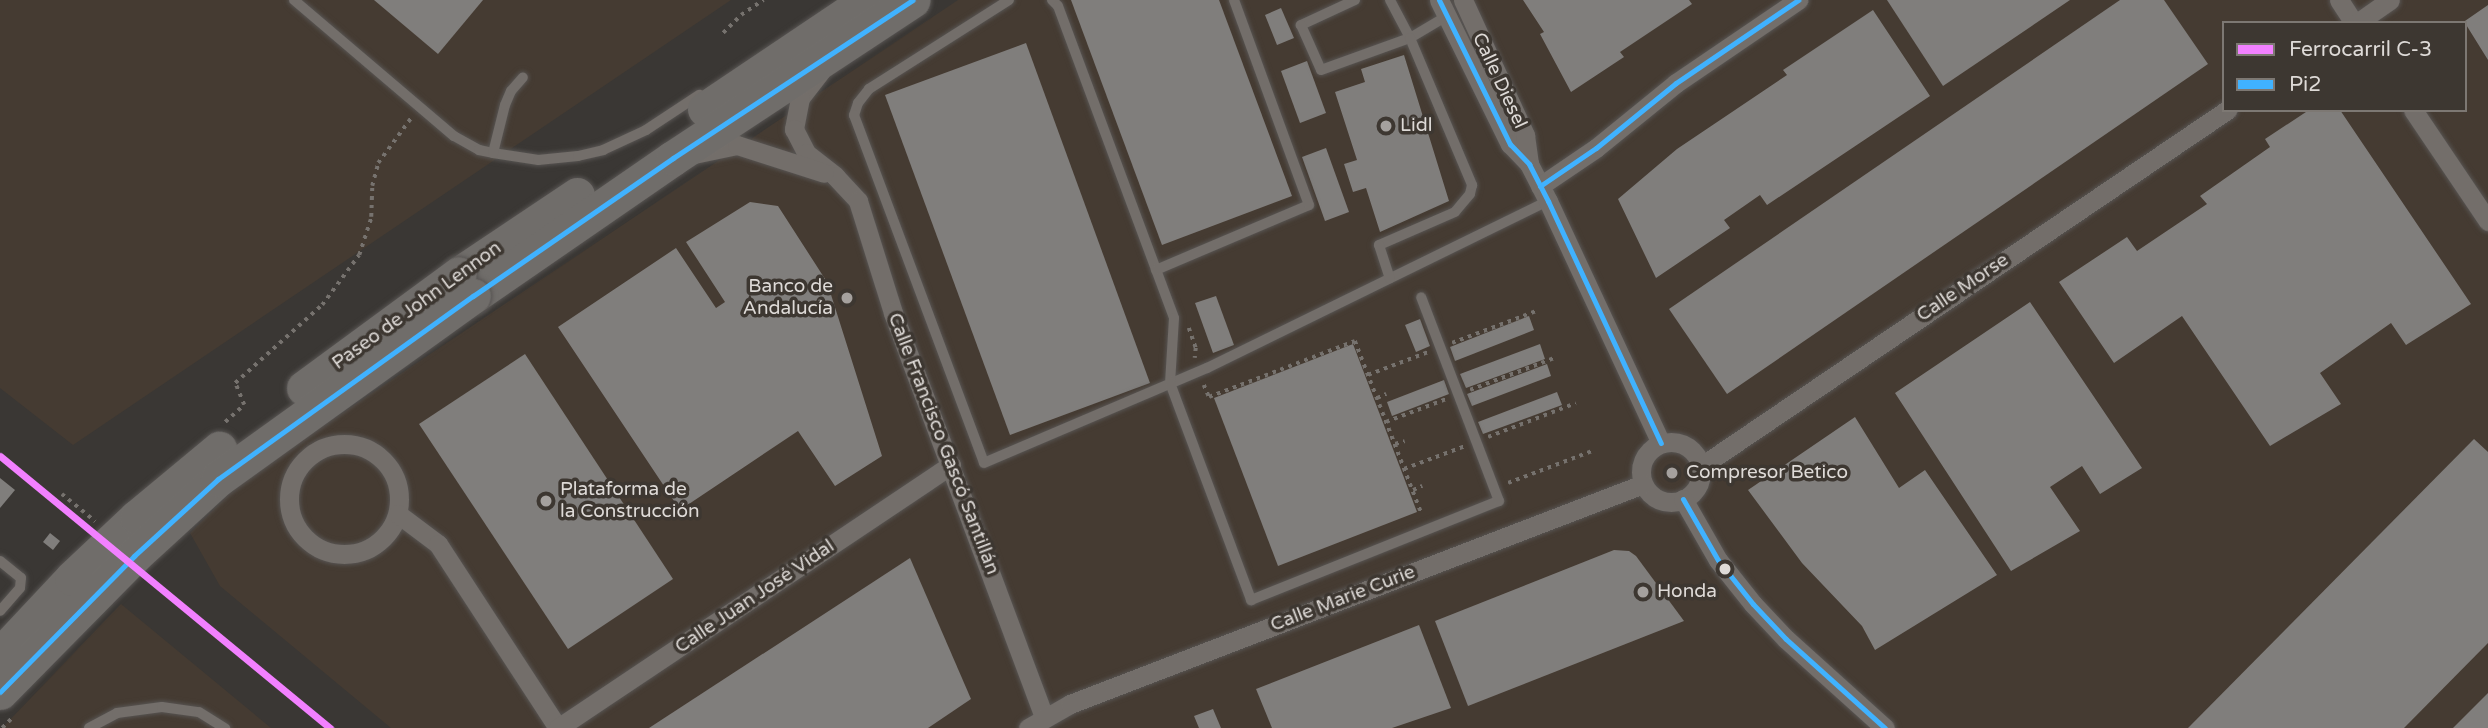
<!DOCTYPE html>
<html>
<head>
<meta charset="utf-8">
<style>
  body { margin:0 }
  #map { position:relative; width:2488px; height:728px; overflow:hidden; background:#3a3734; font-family:"Varela Round",sans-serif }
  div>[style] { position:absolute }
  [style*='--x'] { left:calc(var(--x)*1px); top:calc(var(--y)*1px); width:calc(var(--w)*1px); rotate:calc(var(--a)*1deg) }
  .built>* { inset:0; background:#453b32 }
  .building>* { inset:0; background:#807e7c }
  .path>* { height:3.5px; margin-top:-1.75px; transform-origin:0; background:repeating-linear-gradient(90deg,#76726e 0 3.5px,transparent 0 8.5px) }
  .roads { filter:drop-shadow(0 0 2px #575452) drop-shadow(0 0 2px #575452) }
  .lane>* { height:10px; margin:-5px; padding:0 5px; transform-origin:5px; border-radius:5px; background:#736e6a }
  .street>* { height:19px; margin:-9.5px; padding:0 9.5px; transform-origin:9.5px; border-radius:9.5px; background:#736e6a }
  .street>.ring { margin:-9.5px; padding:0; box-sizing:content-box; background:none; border:19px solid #736e6a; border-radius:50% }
  .highway>* { height:35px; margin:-17.5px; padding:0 17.5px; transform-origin:17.5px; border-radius:17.5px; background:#706d6a }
  .bridges { filter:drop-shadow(0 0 2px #575452) drop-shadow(0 0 2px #575452) }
  .highway-bridge>* { height:35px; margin:-17.5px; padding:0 17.5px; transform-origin:17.5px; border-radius:17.5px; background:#706d6a }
  .bus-1>* { height:5px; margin:-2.5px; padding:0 2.5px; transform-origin:2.5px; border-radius:2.5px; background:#40b2ff }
  .rail-1>* { height:7px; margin:-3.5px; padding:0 3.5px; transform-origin:3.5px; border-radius:3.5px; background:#f280ff }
  .dots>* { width:19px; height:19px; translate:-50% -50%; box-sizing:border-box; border:4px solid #3d3731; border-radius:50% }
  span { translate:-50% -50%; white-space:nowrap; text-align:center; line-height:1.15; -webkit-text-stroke:7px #3d3731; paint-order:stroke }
  .street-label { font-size:19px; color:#dedad7 }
  .poi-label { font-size:19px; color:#dedad7 }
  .left { translate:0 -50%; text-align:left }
  .right { translate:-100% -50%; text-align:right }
  .legend { position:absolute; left:2222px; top:21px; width:245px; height:91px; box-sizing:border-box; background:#3d3731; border:2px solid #7d7873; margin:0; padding:9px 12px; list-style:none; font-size:21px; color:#dedad7 }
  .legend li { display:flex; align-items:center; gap:14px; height:35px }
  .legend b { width:35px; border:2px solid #7d7873 }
</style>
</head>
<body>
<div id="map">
  <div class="built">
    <div style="clip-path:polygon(0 0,731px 0,73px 445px,0 388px)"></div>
    <div style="clip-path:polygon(evenodd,958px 0,2488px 0,2488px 728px,391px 728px,220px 586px,190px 533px,244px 479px,958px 0,2224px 23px,2465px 23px,2465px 110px,2224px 110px,2224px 23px)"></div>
    <div style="clip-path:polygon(121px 604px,271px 728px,2px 728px)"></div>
  </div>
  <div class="building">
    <div style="clip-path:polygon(374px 0,483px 0,438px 54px)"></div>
    <div style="clip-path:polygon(1071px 0,1219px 0,1292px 196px,1162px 245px)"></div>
    <div style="clip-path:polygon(1523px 0,1689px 0,1692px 4px,1620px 52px,1624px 57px,1571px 92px,1540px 34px,1544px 32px)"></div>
    <div style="clip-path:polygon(1887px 0,2070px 0,1943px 86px)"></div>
    <div style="clip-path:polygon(2120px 0,2164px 0,2208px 64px,1727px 394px,1669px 309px)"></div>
    <div style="clip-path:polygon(2488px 5px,2488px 60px,2465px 23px,2462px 23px)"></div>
    <div style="clip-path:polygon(1281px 8px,1294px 38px,1277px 45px,1265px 15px)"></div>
    <div style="clip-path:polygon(1873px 10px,1930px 96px,1767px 205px,1760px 195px,1724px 220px,1730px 228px,1656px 278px,1618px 199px,1677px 149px,1787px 75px,1783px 70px)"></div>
    <div style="clip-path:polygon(1026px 43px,1150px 383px,1010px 435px,885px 95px)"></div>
    <div style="clip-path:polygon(1404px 55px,1449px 201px,1380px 232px,1366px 188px,1353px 192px,1344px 164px,1357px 160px,1335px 92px,1365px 82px,1361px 69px)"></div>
    <div style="clip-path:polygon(1307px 61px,1326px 113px,1300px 123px,1281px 71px)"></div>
    <div style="clip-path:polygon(2309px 110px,2340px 110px,2471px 304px,2406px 345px,2391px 323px,2320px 373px,2341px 404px,2270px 446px,2182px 316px,2114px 363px,2059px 282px,2127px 237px,2137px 251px,2207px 204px,2200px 196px,2270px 147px,2265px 139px)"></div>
    <div style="clip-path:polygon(1326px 148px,1349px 212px,1325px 221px,1302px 157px)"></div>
    <div style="clip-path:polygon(750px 202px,778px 206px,827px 282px,882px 456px,835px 486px,798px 431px,680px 510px,558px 327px,676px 248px,716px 308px,725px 302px,686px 242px)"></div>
    <div style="clip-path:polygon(1216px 296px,1234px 345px,1213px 353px,1195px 303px)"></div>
    <div style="clip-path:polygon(2030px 302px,2142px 468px,2100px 494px,2082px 466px,2050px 487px,2080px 531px,2011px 571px,1895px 393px)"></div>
    <div style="clip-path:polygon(1529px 316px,1534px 330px,1455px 361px,1450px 347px)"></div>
    <div style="clip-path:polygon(1420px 319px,1430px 346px,1416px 352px,1405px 325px)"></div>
    <div style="clip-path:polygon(1353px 344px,1417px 512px,1278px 566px,1214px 398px)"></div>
    <div style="clip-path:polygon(1540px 344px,1545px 359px,1466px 388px,1460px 374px)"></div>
    <div style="clip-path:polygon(525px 354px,673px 579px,568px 649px,419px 424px)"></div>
    <div style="clip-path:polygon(1547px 364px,1551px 376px,1472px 406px,1467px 394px)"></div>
    <div style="clip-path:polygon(1444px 380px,1449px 394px,1392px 416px,1387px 402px)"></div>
    <div style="clip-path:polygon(1557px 392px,1562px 405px,1483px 434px,1478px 422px)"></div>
    <div style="clip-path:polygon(1855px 417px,1899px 488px,1925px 470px,1997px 575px,1875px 650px,1862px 626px,1802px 563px,1748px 490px)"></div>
    <div style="clip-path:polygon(2474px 439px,2488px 452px,2488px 643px,2404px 728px,2188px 728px)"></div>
    <div style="clip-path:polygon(0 478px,15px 490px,0 508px)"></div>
    <div style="clip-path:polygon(50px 533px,60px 541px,53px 550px,43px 542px)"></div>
    <div style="clip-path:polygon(1614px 550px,1629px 551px,1636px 556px,1684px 621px,1468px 706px,1435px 621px)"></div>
    <div style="clip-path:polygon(910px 558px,971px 699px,928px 728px,649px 728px)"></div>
    <div style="clip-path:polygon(1419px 625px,1451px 708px,1392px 728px,1272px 728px,1256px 689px)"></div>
    <div style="clip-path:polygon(2488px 693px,2488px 728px,2453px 728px)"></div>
    <div style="clip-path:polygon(1213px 709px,1221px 728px,1199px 728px,1194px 716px)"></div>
  </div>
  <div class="path">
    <div style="--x:723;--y:33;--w:25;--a:-45"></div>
    <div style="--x:741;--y:15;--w:27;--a:-34"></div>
    <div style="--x:1189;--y:328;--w:21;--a:71"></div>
    <div style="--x:1196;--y:348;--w:10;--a:96"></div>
    <div style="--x:1452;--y:343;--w:93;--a:-20.8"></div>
    <div style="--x:1368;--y:375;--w:64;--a:-21"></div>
    <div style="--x:1204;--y:385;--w:13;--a:67"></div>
    <div style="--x:1209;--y:397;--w:156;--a:-21"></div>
    <div style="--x:1355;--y:341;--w:186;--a:68.9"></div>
    <div style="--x:1470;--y:390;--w:93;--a:-20.8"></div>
    <div style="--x:1377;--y:398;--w:10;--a:-24"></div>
    <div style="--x:225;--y:422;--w:25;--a:-42"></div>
    <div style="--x:244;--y:405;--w:24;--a:-112"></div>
    <div style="--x:235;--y:383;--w:117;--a:-41.9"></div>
    <div style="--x:322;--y:305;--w:62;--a:-53.5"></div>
    <div style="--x:359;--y:255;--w:40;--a:-72"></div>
    <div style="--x:371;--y:217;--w:31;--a:-88"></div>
    <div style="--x:372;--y:186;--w:24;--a:-75"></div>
    <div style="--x:378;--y:163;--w:56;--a:-53.7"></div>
    <div style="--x:1386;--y:422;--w:64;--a:-21"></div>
    <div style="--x:1488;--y:437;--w:94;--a:-21.1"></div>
    <div style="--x:1395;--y:444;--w:10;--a:-17"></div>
    <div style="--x:1404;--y:469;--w:65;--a:-20.7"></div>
    <div style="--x:1508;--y:483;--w:93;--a:-20.8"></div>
    <div style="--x:1413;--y:490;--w:10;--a:-24"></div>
    <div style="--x:62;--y:494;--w:43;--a:39.3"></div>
    <div style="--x:2;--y:728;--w:16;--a:-45"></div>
  </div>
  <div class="roads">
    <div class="lane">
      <div style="--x:294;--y:0;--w:210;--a:40.4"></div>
      <div style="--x:454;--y:136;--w:29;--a:29"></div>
      <div style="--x:479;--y:150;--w:14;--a:12"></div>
      <div style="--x:493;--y:153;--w:46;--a:8.8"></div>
      <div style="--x:538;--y:160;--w:40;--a:-5.7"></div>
      <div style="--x:578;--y:156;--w:26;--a:-13"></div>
      <div style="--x:603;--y:150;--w:47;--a:-24.9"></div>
      <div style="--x:646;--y:130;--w:64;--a:-33.4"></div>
      <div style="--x:1009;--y:0;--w:166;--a:147.6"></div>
      <div style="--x:869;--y:89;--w:18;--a:128"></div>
      <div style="--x:858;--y:103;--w:13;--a:108"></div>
      <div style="--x:854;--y:115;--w:371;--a:69.5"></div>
      <div style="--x:984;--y:463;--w:242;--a:-23.1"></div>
      <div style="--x:1207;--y:368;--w:380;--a:-26.1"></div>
      <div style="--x:1052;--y:0;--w:8;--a:45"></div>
      <div style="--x:1058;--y:6;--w:333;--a:69.6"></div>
      <div style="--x:1174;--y:318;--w:65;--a:93.5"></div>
      <div style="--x:1170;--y:383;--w:232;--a:69.5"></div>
      <div style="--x:1251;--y:600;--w:267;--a:-21.8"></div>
      <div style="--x:1499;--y:501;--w:218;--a:-110.9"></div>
      <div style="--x:1355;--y:0;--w:60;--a:155.2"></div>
      <div style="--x:1301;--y:25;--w:49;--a:66"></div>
      <div style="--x:1321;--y:70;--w:95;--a:-19.8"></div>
      <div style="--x:1410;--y:38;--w:43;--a:-30.7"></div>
      <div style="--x:1390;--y:0;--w:43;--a:62.2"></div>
      <div style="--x:1410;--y:38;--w:160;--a:67.1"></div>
      <div style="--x:1472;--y:185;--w:9;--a:103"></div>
      <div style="--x:1470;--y:194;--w:23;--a:130"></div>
      <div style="--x:1455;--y:212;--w:83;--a:156.5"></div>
      <div style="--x:1379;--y:245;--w:35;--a:72"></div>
      <div style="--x:493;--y:153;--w:49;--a:-76"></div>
      <div style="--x:505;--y:105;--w:15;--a:-67"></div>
      <div style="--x:511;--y:91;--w:18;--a:-49"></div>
      <div style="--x:1156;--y:270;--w:166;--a:-23"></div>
      <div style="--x:1309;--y:205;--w:218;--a:-110.1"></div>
      <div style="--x:0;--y:561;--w:27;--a:39"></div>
      <div style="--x:21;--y:578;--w:10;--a:96"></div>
      <div style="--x:20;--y:588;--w:30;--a:131"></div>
      <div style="--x:89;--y:728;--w:32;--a:-28"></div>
      <div style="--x:117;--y:713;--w:45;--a:-7.6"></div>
      <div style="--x:162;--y:707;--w:37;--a:8"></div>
      <div style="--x:199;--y:712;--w:31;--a:32"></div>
    </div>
    <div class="street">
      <div style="--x:1439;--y:0;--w:161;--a:63.8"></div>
      <div style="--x:1510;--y:144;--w:28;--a:46"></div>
      <div style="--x:1529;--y:164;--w:42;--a:62.8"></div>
      <div style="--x:1548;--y:201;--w:267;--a:65"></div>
      <div style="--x:1463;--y:0;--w:149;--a:65.3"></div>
      <div style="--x:1525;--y:135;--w:29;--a:82"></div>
      <div style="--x:2339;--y:0;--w:27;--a:57"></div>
      <div style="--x:2357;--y:23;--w:40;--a:-34.9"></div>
      <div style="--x:821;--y:71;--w:34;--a:128"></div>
      <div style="--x:800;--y:98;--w:32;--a:101"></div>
      <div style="--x:794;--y:129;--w:27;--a:63"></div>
      <div style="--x:806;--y:153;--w:37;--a:38"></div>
      <div style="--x:835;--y:176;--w:34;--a:47"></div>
      <div style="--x:858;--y:201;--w:117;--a:72.6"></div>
      <div style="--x:893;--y:313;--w:431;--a:69.5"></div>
      <div style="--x:2413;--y:110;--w:134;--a:56"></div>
      <div style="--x:694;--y:154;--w:44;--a:-11.8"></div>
      <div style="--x:737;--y:145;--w:91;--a:17.8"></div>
      <div style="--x:1540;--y:186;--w:68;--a:-34.2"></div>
      <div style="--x:1596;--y:148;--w:103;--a:-39.1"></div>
      <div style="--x:1676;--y:83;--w:148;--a:-34.2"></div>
      <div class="ring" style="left:1641px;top:442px;width:41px;height:41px"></div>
      <div class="ring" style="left:289px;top:444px;width:91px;height:91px"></div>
      <div style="--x:1700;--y:467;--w:637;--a:-34.11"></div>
      <div style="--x:1683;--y:499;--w:70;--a:60.2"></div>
      <div style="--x:1718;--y:560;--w:56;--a:51.5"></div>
      <div style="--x:1753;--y:604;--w:48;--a:46.7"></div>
      <div style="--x:1786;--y:639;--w:133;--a:42"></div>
      <div style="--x:398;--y:514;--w:50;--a:36.9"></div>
      <div style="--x:438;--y:544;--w:220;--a:56.9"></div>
      <div style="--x:558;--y:728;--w:473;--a:-33.8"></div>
      <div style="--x:1028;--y:728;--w:48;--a:-29.7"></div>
      <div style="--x:1070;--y:704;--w:614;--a:-21"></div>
    </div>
    <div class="highway">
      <div style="--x:705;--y:109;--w:195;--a:-33.9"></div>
      <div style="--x:459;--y:274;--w:142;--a:-33.8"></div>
      <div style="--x:473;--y:296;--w:243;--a:-34.6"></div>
      <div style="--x:673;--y:158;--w:287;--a:-33.4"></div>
    </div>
  </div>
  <div class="bridges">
    <div class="highway-bridge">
      <div style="--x:304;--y:388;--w:192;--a:-36.3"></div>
      <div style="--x:0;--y:655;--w:105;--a:-46.9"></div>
      <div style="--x:72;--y:578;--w:89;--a:-43.2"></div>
      <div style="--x:137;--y:517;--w:107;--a:-39.7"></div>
      <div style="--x:0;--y:692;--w:191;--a:-45.4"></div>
      <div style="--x:134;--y:556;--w:114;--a:-42.5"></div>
      <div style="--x:218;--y:479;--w:314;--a:-35.7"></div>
    </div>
  </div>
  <div class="bus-1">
    <div style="--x:1439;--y:0;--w:161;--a:63.8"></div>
    <div style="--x:1510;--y:144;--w:28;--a:46"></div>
    <div style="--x:1529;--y:164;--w:42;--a:62.8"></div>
    <div style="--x:1548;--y:201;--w:267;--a:65"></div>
    <div style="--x:1540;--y:186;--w:68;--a:-34.2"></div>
    <div style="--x:1596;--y:148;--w:103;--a:-39.1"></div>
    <div style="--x:1676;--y:83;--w:148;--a:-34.2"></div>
    <div style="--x:1683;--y:499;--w:70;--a:60.2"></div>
    <div style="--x:1718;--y:560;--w:56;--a:51.5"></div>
    <div style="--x:1753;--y:604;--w:48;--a:46.7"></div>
    <div style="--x:1786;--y:639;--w:133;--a:42"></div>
    <div style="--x:0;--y:692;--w:191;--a:-45.4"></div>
    <div style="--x:134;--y:556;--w:114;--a:-42.5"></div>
    <div style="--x:218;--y:479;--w:314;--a:-35.7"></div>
    <div style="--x:473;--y:296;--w:243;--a:-34.6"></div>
    <div style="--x:673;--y:158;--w:287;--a:-33.4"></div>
  </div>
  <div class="rail-1">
    <div style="--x:0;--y:456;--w:428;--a:39.5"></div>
  </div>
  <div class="dots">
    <div style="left:1386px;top:126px;background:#a5a19e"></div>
    <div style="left:847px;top:298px;background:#a5a19e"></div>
    <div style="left:1672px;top:473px;background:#a5a19e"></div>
    <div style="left:546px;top:501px;background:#a5a19e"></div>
    <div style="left:1725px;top:569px;background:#dedad7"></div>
    <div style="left:1643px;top:592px;background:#a5a19e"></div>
  </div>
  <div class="street-label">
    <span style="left:1499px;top:81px;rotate:65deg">Calle Diesel</span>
    <span style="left:1963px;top:288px;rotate:-34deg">Calle Morse</span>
    <span style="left:417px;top:306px;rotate:-36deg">Paseo de John Lennon</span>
    <span style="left:943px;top:444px;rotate:69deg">Calle Francisco Gascó Santillán</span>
    <span style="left:755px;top:597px;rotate:-34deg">Calle Juan José Vidal</span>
    <span style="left:1343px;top:599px;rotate:-21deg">Calle Marie Curie</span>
  </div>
  <div class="poi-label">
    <span class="left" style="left:1400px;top:126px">Lidl</span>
    <span class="right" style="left:833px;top:298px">Banco de<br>Andalucía</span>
    <span class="left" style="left:1686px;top:473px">Compresor Betico</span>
    <span class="left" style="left:560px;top:501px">Plataforma de<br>la Construcción</span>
    <span class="left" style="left:1657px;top:592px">Honda</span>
  </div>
  <ul class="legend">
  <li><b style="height:9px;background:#f280ff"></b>Ferrocarril C-3</li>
  <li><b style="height:9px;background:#40b2ff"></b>Pi2</li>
  </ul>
</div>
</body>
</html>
